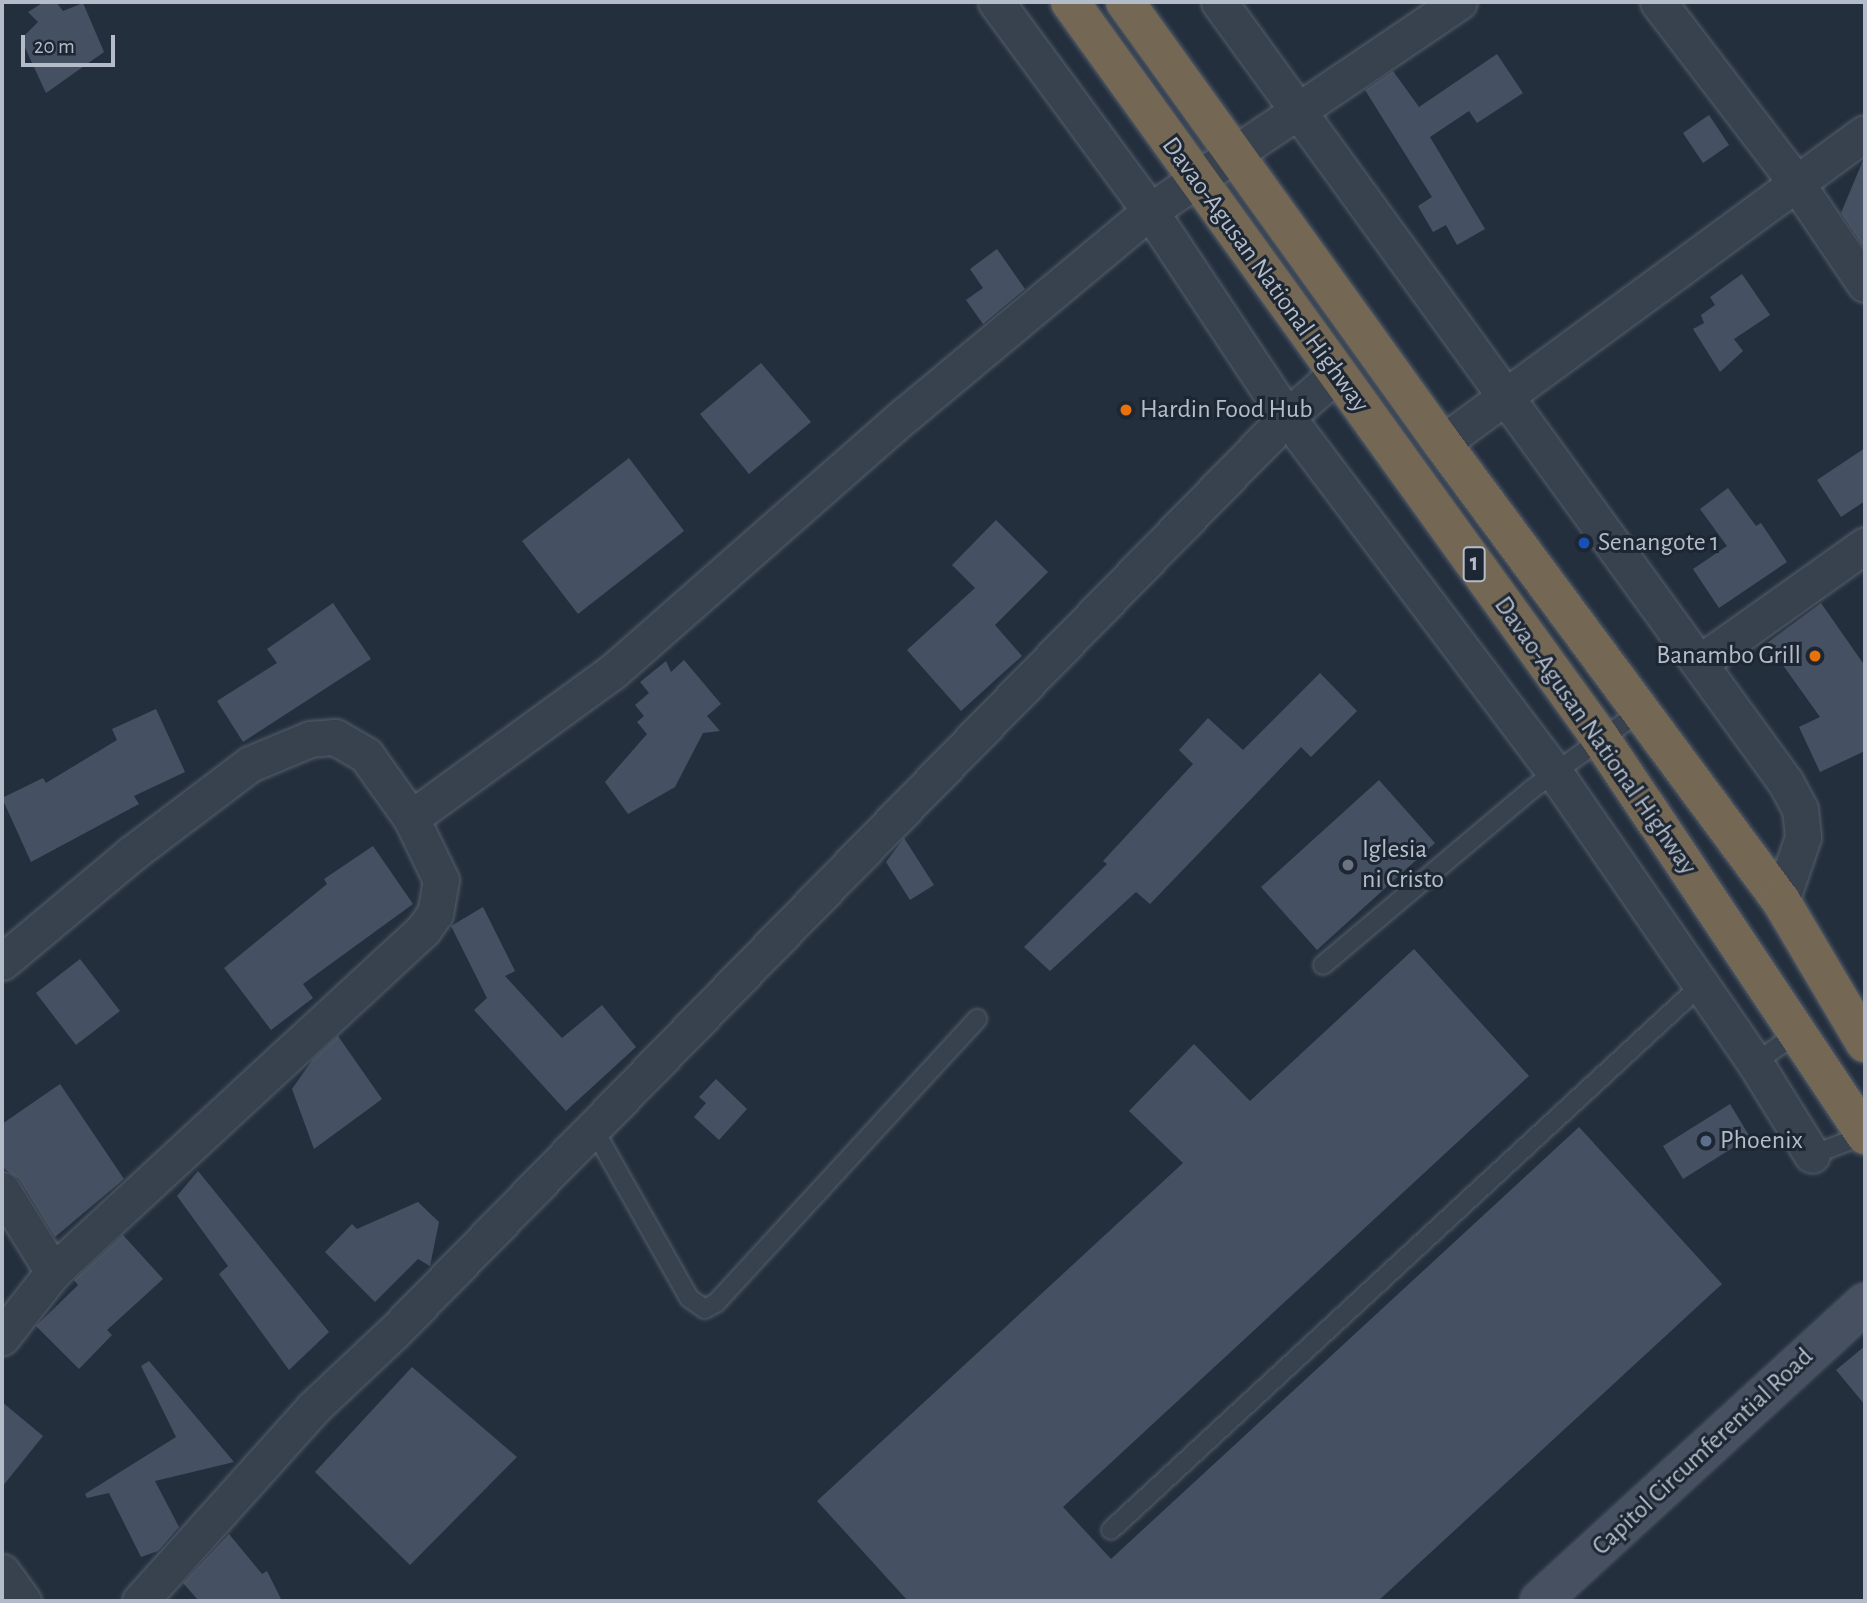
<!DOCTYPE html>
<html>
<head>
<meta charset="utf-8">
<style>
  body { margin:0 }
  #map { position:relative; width:1867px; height:1603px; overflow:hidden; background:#242f3e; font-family:"Alegreya Sans",sans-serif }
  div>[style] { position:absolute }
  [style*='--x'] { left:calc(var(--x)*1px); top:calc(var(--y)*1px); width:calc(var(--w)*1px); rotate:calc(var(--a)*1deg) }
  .building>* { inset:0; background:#455162 }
  .roads { filter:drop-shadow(0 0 2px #565f6c) drop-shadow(0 0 2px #565f6c) }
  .lane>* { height:18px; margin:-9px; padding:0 9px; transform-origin:9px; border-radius:9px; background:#38414e }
  .street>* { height:35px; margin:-17.5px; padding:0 17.5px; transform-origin:17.5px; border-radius:17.5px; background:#38414e }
  .secondary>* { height:38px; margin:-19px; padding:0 19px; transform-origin:19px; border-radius:19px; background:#465061 }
  .highway>* { height:38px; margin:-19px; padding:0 19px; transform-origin:19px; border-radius:19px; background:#746855 }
  .dots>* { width:19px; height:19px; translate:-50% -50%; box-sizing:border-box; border:4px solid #1d2633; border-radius:50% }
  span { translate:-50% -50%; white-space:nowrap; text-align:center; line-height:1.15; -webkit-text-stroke:6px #1d2633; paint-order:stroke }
  .shield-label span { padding:2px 5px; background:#1d2633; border:2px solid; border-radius:5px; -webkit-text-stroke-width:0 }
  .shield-label { font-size:24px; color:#b4bcc9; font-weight:700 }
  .street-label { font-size:26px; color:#b4bcc9 }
  .poi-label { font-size:26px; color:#b4bcc9 }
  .left { translate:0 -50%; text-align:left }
  .right { translate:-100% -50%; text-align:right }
  .frame { position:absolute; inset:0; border:4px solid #b4bcc9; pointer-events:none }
  .scale { position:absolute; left:21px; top:35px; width:94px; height:32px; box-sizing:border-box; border:4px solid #b4bcc9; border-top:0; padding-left:9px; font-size:21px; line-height:24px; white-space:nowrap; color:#b4bcc9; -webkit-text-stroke:5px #1d2633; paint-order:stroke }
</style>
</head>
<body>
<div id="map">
  <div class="building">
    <div style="clip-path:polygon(44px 2px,56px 2px,63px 11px,83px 3px,104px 52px,46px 93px,21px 39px,38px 22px,28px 12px)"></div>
    <div style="clip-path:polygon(1497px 54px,1523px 93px,1477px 123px,1469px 111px,1430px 137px,1485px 229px,1457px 245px,1446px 225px,1433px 232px,1418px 206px,1432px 197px,1365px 90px,1393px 71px,1419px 107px)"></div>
    <div style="clip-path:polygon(1709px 115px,1729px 145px,1703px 163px,1683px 133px)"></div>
    <div style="clip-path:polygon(1864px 158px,1865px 158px,1865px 249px,1841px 213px)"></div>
    <div style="clip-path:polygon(997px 249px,1025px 289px,983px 324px,966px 300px,983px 288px,970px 269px)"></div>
    <div style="clip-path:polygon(1742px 274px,1770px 315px,1734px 339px,1743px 351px,1720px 372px,1693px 329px,1704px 323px,1701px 315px,1715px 305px,1710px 297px)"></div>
    <div style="clip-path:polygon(761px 363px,811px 422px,749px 474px,700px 414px)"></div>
    <div style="clip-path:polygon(1865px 448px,1865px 501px,1841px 517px,1817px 480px)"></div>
    <div style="clip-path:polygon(629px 458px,684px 531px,578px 614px,522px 541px)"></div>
    <div style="clip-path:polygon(1728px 488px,1756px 526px,1761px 523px,1787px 562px,1719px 608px,1693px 569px,1727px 546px,1700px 509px)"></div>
    <div style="clip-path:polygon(996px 520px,1048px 572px,995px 625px,1022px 656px,961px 711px,907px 650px,975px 588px,952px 565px)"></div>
    <div style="clip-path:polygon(333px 603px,371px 659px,243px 742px,217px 701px,277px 663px,267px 649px)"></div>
    <div style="clip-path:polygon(1821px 603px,1865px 666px,1865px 751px,1820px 772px,1799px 727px,1820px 717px,1767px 643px)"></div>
    <div style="clip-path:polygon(684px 660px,721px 704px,707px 716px,720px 731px,703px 733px,675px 787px,628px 814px,605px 782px,647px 734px,637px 722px,644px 716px,635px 705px,649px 693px,640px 682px,666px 661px,671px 672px)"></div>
    <div style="clip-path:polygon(1320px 673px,1357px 711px,1311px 757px,1301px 747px,1150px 904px,1136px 892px,1050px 971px,1024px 947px,1107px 864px,1103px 861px,1193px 764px,1179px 750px,1208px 718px,1243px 750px)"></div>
    <div style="clip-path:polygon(156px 709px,185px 772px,134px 796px,139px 804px,31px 862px,2px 798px,43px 778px,46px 783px,117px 740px,112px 729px)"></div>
    <div style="clip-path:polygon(1379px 780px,1435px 843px,1317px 950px,1261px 887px)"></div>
    <div style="clip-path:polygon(904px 838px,934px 885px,910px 900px,886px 862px)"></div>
    <div style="clip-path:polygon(373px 846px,413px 904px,303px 984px,313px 998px,271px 1030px,224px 968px,327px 884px,324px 879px)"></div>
    <div style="clip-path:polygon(483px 907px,515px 971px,505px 976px,562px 1038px,602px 1005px,636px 1047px,566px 1111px,474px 1010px,487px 998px,451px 926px)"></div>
    <div style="clip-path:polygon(1414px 949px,1529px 1076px,1063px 1507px,1111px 1559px,1579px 1127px,1722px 1284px,1378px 1601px,908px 1601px,817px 1501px,1183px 1163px,1129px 1111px,1194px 1044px,1250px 1101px)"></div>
    <div style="clip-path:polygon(80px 959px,120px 1011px,76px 1045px,36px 993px)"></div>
    <div style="clip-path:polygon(338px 1036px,382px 1099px,314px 1149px,292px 1089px,313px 1059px)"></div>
    <div style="clip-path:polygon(716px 1079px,747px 1109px,719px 1140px,694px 1117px,706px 1103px,699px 1097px)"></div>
    <div style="clip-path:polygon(60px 1084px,124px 1179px,55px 1237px,19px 1179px,2px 1167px,2px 1124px)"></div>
    <div style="clip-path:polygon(1730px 1104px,1750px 1137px,1683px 1179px,1663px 1146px)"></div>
    <div style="clip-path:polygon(198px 1171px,329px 1332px,289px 1370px,219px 1274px,228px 1266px,177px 1196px)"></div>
    <div style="clip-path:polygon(418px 1202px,439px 1222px,430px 1266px,418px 1259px,375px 1302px,325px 1252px,352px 1224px,357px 1229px)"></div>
    <div style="clip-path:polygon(123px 1235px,163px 1279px,107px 1330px,112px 1335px,79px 1369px,36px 1326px,78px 1285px,74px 1280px)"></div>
    <div style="clip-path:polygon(1865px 1346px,1865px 1405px,1836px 1370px)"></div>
    <div style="clip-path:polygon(149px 1361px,234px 1462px,155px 1481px,179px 1527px,158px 1551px,141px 1557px,109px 1493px,87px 1498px,85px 1494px,176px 1437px,141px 1366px)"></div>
    <div style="clip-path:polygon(412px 1367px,517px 1457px,410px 1565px,315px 1472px)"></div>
    <div style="clip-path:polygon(2px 1402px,43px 1436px,2px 1487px)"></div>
    <div style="clip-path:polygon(229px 1534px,262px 1574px,267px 1571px,282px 1601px,199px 1601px,183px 1583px)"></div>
  </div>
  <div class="roads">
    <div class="lane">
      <div style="--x:1323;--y:965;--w:273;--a:-40.1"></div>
      <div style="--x:1532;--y:789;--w:135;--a:-35.7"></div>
      <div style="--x:1755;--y:1063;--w:52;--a:-35.5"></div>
      <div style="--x:593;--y:1128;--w:195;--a:60.5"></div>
      <div style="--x:689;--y:1298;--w:19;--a:35"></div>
      <div style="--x:705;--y:1309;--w:13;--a:-29"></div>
      <div style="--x:716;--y:1303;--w:386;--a:-47.4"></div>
      <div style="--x:1812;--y:1155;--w:57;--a:-20.7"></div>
      <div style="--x:1111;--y:1530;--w:803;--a:-42.73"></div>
    </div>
    <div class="street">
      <div style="--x:996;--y:2;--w:260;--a:53.6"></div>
      <div style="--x:1150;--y:211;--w:247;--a:56.4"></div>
      <div style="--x:1287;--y:417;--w:446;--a:53"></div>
      <div style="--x:1555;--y:773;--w:352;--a:55.4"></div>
      <div style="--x:1755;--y:1063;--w:108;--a:58.2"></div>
      <div style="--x:1219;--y:2;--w:965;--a:54.02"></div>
      <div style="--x:1786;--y:783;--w:30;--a:62"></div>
      <div style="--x:1800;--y:809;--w:28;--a:84"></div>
      <div style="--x:1803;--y:837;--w:68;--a:109"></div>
      <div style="--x:1658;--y:2;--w:229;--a:52.6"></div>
      <div style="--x:1797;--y:184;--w:121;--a:55.8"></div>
      <div style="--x:1442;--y:443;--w:524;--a:-36.24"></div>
      <div style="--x:1702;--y:661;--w:200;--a:-35.4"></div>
      <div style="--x:411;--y:818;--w:248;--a:-36"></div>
      <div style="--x:612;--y:672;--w:390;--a:-41.3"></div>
      <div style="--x:905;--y:415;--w:319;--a:-39.8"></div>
      <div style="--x:1150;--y:211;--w:373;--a:-34.1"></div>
      <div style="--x:2;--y:962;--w:168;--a:-39.9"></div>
      <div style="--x:131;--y:854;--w:149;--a:-37.1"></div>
      <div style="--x:250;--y:764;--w:65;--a:-22.6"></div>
      <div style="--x:310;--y:739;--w:25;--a:-5"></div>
      <div style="--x:335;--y:737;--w:36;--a:30"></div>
      <div style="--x:366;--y:755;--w:77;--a:54.5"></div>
      <div style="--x:411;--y:818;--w:69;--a:64.2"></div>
      <div style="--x:441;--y:880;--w:34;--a:100"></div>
      <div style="--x:435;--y:913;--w:21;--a:125"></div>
      <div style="--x:423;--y:930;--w:504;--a:137.25"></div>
      <div style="--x:53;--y:1272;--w:83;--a:128.1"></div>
      <div style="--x:2;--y:1190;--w:97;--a:58.1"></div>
      <div style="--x:2;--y:1572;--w:36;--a:54"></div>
      <div style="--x:140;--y:1601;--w:259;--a:-48.1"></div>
      <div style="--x:313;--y:1408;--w:111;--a:-43.2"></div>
      <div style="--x:394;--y:1332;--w:1279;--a:-45.7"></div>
      <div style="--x:1287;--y:417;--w:65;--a:-41.3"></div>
    </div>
    <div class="secondary">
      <div style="--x:1540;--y:1601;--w:441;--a:-42.5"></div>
    </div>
    <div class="highway">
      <div style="--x:1070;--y:2;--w:908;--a:54.23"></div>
      <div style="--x:1601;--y:739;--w:476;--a:56.3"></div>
      <div style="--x:1125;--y:2;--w:543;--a:54.29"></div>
      <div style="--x:1442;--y:443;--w:570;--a:53.49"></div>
      <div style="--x:1781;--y:901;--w:165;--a:59.4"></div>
    </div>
  </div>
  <div class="dots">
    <div style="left:1126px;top:410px;background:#e8710a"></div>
    <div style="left:1584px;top:543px;background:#1a4fb4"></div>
    <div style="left:1815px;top:656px;background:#e8710a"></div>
    <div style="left:1348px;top:865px;background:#6b7280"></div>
    <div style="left:1706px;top:1141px;background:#5c6f8a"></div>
  </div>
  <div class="shield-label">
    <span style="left:1474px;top:564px">1</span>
  </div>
  <div class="street-label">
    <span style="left:1265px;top:275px;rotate:54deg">Davao-Agusan National Highway</span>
    <span style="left:1595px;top:736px;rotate:55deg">Davao-Agusan National Highway</span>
    <span style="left:1703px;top:1452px;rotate:-43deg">Capitol Circumferential Road</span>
  </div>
  <div class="poi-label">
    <span class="left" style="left:1140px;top:410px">Hardin Food Hub</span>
    <span class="left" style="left:1598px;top:543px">Senangote 1</span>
    <span class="right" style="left:1801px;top:656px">Banambo Grill</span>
    <span class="left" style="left:1362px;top:865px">Iglesia<br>ni Cristo</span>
    <span class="left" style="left:1720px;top:1141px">Phoenix</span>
  </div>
  <div class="frame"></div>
  <div class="scale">20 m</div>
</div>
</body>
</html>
